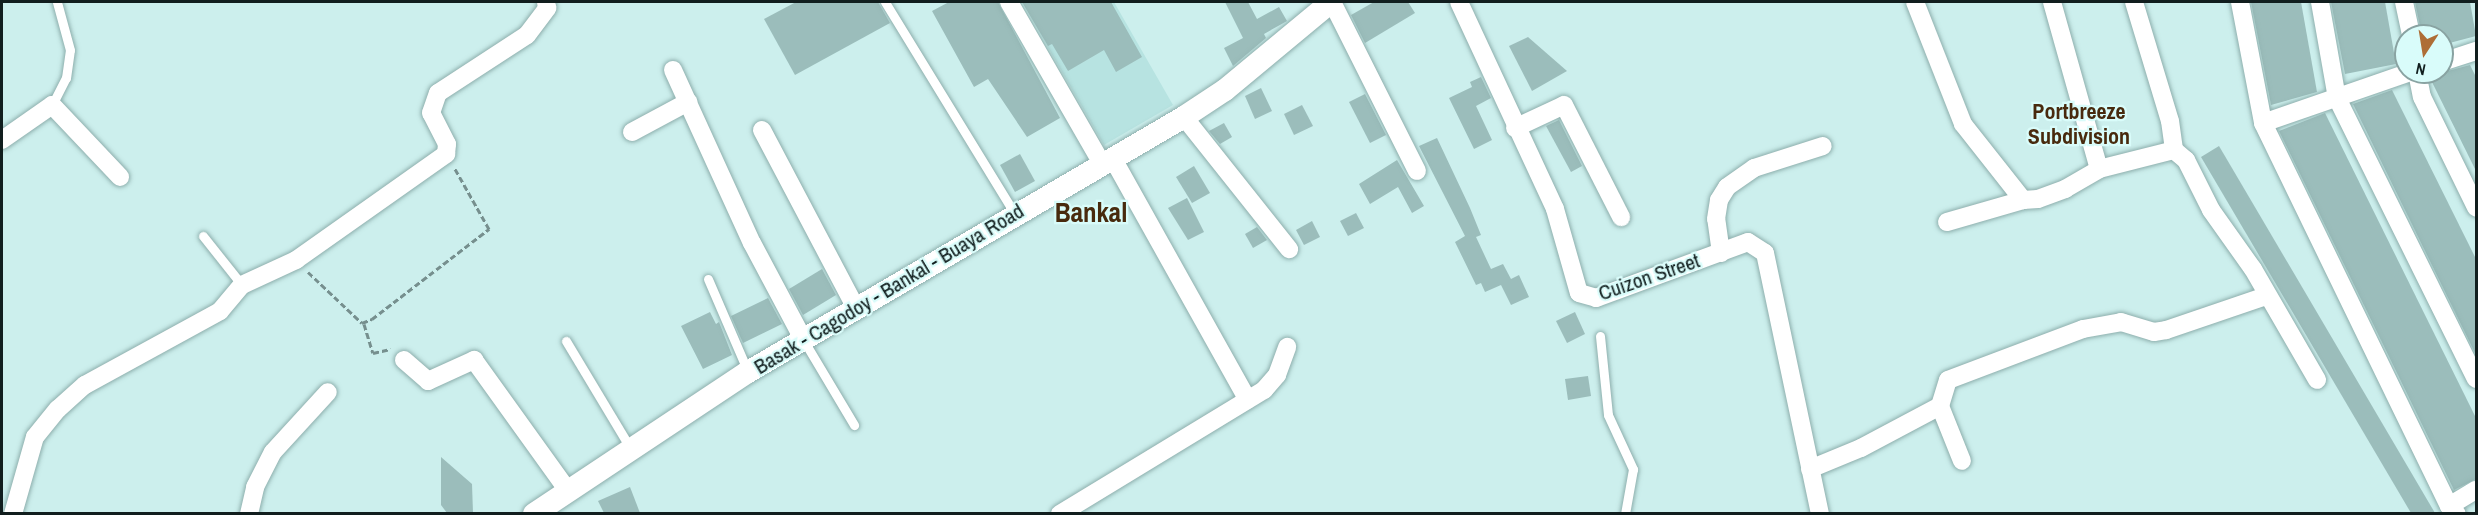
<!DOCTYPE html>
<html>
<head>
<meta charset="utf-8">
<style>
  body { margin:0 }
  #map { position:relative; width:2478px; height:515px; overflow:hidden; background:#ccefed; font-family:"Archivo Narrow",sans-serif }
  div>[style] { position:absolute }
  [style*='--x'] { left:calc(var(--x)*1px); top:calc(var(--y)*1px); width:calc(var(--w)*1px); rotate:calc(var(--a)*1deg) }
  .built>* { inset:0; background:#b7e3e1 }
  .building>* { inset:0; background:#9bbdbb }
  .path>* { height:3px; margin-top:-1.5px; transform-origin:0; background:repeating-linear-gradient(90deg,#768f8e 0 6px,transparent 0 9px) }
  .roads { filter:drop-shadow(0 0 2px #8daeac) drop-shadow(0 0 2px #8daeac) }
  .service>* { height:9px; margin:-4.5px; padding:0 4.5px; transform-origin:4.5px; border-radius:4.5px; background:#fff }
  .minor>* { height:18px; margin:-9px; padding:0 9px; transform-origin:9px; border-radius:9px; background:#fff }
  .tertiary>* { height:22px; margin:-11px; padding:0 11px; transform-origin:11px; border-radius:11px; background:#fff }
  span { translate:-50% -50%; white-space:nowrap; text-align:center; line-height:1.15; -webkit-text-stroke:4.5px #d9fcfa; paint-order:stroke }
  .street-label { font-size:21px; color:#111e1e }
  .neighbourhood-label { font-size:22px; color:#482a0e; font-weight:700 }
  .district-label { font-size:27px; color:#482a0e; font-weight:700 }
  .frame { position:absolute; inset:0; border:3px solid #111e1e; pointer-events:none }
  .north { position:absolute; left:2394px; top:24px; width:60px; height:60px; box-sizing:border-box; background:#d9fcfa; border:2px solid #89a3a2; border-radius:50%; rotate:192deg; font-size:16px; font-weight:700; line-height:24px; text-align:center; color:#111e1e }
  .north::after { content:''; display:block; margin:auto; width:21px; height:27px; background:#ae6e36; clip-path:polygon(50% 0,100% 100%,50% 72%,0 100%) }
</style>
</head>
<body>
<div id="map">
  <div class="built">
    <div style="clip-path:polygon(1022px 2px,1114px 2px,1173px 105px,1104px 145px)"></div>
  </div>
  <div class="building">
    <div style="clip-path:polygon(796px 2px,878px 2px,890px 23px,795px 75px,764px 19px)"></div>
    <div style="clip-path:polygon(949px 2px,998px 2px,1060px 118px,1027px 137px,988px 79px,974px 87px,932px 11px)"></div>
    <div style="clip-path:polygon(1022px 2px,1111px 2px,1142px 57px,1116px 72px,1104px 50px,1068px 71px,1052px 44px,1048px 46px)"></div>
    <div style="clip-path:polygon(1225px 2px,1248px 2px,1257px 19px,1279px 7px,1287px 21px,1264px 34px,1266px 38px,1233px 66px,1224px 48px,1243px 38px)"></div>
    <div style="clip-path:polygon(1374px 2px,1408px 2px,1415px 13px,1365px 43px,1351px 15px)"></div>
    <div style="clip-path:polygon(2251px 2px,2301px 2px,2317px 92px,2271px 105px)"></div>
    <div style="clip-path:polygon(2331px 2px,2385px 2px,2396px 64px,2345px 74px)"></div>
    <div style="clip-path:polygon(2415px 2px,2470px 2px,2476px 36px,2442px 45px,2442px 36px,2422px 36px)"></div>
    <div style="clip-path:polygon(1528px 37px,1567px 71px,1532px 91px,1509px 46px)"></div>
    <div style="clip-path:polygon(2470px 65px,2476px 77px,2476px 171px,2429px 76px)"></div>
    <div style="clip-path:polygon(1481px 77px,1491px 98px,1476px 106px,1492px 140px,1474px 149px,1449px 98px,1472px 87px,1470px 82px)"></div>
    <div style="clip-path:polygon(1261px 88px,1272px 111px,1255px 119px,1245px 96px)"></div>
    <div style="clip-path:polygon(2392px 90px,2476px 259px,2476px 355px,2353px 104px)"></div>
    <div style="clip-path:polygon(1365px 94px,1386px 135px,1370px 143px,1349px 102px)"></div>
    <div style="clip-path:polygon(1302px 105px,1313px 126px,1294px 135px,1284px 114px)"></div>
    <div style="clip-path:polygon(2325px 113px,2476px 418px,2476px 479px,2454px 490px,2279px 131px)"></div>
    <div style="clip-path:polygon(1559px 120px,1582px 166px,1571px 172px,1546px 126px)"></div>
    <div style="clip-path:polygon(1224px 123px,1232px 137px,1220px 144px,1209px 131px)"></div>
    <div style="clip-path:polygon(1437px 138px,1470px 208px,1481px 235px,1476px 237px,1491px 269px,1503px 264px,1511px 279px,1519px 275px,1529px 297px,1511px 305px,1501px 285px,1485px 292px,1481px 283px,1476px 285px,1455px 242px,1465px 236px,1419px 146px)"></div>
    <div style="clip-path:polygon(2219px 146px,2435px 513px,2411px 513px,2201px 157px)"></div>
    <div style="clip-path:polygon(1020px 154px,1035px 181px,1015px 192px,1000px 165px)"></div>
    <div style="clip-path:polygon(1397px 160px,1424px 206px,1412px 213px,1398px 187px,1370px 204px,1359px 184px)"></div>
    <div style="clip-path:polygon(1194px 166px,1210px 193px,1192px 203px,1176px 177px)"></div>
    <div style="clip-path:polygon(1187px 198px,1204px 232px,1188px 240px,1168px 208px)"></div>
    <div style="clip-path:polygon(1356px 213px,1364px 228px,1348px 236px,1340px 221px)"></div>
    <div style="clip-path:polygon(1312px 221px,1320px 237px,1304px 245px,1296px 230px)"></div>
    <div style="clip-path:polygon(1257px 227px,1267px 240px,1253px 248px,1245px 234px)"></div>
    <div style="clip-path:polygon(822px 269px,836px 295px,803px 315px,789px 289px)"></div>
    <div style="clip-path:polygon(768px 298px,782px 324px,743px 343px,731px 316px)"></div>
    <div style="clip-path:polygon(710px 312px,716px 324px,719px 322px,732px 355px,703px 369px,681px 326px)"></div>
    <div style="clip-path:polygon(1575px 312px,1585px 334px,1567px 343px,1556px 321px)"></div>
    <div style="clip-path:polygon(1588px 376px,1591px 396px,1568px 400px,1565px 379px)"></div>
    <div style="clip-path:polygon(441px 457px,472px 484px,473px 513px,447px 513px,441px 505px)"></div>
    <div style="clip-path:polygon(630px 487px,640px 513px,604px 513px,598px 501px)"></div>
  </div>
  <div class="path">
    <div style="--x:308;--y:272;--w:74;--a:43.4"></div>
    <div style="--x:362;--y:323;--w:11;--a:-22"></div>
    <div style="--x:372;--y:319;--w:148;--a:-37.6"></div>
    <div style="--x:489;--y:229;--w:71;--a:-119.4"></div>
    <div style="--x:364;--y:324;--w:30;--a:73"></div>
    <div style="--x:373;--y:353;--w:18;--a:-13"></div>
  </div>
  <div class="roads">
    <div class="service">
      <div style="--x:885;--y:2;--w:249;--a:58.5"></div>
      <div style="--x:52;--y:105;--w:30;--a:-63"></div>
      <div style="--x:66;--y:78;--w:28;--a:-82"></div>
      <div style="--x:70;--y:50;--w:50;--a:-105.2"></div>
      <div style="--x:203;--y:236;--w:63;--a:51.5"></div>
      <div style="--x:708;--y:279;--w:101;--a:66.7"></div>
      <div style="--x:1600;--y:336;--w:79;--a:84.2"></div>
      <div style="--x:1608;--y:415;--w:60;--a:65.2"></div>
      <div style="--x:1633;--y:469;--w:46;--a:100.1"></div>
      <div style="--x:566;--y:341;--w:126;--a:59"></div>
      <div style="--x:804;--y:341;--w:98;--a:59.2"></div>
    </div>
    <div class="minor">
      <div style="--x:1009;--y:2;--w:185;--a:60.1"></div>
      <div style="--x:1332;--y:2;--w:189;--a:63.3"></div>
      <div style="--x:1459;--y:2;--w:228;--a:65.1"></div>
      <div style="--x:1555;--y:209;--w:87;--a:74.1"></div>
      <div style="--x:1579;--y:293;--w:18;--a:16"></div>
      <div style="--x:1596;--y:298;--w:162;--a:-20.2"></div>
      <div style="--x:1748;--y:242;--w:20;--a:33"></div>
      <div style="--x:1765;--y:253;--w:267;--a:78.1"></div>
      <div style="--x:1915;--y:2;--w:131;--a:68.5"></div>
      <div style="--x:1963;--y:124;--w:97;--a:51.7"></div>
      <div style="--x:2023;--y:200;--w:15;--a:-4"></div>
      <div style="--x:2038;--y:199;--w:29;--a:-20"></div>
      <div style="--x:2065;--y:189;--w:39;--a:-30"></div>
      <div style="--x:2099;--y:169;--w:77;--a:-14.2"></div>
      <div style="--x:2174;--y:150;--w:16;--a:40"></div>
      <div style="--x:2186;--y:160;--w:56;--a:63.4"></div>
      <div style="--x:2211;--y:210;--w:72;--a:54.6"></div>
      <div style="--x:2253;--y:269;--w:128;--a:60"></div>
      <div style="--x:2052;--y:2;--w:173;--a:74.3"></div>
      <div style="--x:2134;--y:2;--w:124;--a:73.2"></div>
      <div style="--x:2170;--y:121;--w:29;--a:82"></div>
      <div style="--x:2240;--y:2;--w:123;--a:79.2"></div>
      <div style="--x:2263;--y:123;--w:426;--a:64.1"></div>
      <div style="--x:2449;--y:506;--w:11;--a:45"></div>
      <div style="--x:2320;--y:2;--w:97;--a:80"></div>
      <div style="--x:2337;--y:98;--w:313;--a:63.7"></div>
      <div style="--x:2404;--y:2;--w:35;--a:78"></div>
      <div style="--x:2442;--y:62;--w:36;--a:-18"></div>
      <div style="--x:673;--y:70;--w:190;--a:65.5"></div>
      <div style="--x:752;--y:243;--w:109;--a:62"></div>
      <div style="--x:2417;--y:72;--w:25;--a:79"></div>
      <div style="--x:2422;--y:97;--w:123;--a:63.9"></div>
      <div style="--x:1184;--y:117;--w:169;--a:51.5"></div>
      <div style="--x:2263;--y:123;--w:156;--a:-19.1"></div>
      <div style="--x:1515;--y:128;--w:54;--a:-25.1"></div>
      <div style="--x:1564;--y:105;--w:126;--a:63"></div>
      <div style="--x:762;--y:130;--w:201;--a:62.2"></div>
      <div style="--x:632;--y:132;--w:64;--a:-28.2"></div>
      <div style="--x:2;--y:140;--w:61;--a:-35"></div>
      <div style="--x:52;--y:105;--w:99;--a:46.6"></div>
      <div style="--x:1112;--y:157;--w:278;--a:60.8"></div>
      <div style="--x:1947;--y:222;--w:79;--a:-16.1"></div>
      <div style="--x:1721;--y:253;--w:34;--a:-98"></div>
      <div style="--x:1716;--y:219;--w:19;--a:-81"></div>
      <div style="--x:1719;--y:200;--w:15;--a:-58"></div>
      <div style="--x:1727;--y:187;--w:33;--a:-35"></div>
      <div style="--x:1754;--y:168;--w:72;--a:-17.7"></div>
      <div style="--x:404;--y:360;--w:32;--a:41"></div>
      <div style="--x:428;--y:381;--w:51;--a:-24.5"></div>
      <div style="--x:474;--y:360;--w:161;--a:54.3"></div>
      <div style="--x:1940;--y:406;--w:59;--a:68.2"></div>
      <div style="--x:1810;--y:469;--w:55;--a:-22.4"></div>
      <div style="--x:1861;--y:448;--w:89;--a:-28"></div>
      <div style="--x:1940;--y:406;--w:27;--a:-73"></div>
      <div style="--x:1948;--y:380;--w:144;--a:-20.7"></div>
      <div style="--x:2083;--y:329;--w:39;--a:-10"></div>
      <div style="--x:2121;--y:322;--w:34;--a:17"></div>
      <div style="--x:2154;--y:332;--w:12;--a:-9"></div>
      <div style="--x:2166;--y:330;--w:106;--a:-18.8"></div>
      <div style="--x:2449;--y:506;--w:31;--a:-31"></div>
      <div style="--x:13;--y:514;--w:80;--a:-74.1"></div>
      <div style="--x:35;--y:437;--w:36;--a:-51"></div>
      <div style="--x:58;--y:409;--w:36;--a:-42"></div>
      <div style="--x:85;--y:385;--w:154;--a:-28.7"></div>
      <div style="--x:220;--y:311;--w:34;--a:-50"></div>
      <div style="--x:242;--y:285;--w:60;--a:-24.8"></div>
      <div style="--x:296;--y:260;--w:184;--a:-35.2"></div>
      <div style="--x:446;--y:154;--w:10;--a:-84"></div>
      <div style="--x:447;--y:144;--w:35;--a:-117"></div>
      <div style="--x:431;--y:113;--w:21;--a:-71"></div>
      <div style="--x:438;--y:93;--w:106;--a:-33.1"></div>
      <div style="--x:527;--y:35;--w:34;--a:-53"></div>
      <div style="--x:547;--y:8;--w:6;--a:-99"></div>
      <div style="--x:249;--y:514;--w:28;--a:-77"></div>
      <div style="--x:255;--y:487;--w:39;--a:-63"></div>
      <div style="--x:273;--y:452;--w:81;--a:-47.5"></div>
      <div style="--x:1060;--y:514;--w:239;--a:-31.3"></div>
      <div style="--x:1264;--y:390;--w:20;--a:-49"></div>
      <div style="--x:1277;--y:375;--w:30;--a:-70"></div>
    </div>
    <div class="tertiary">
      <div style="--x:534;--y:514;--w:257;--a:-33.6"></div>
      <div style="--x:748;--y:372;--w:505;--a:-30.32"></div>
      <div style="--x:1184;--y:117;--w:49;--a:-33.4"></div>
      <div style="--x:1225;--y:90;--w:138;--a:-39.7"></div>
    </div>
  </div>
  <div class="street-label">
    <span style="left:1649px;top:277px;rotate:-19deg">Cuizon Street</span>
    <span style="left:889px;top:289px;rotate:-31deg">Basak - Cagodoy - Bankal - Buaya Road</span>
  </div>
  <div class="neighbourhood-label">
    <span style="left:2079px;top:124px">Portbreeze<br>Subdivision</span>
  </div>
  <div class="district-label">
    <span style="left:1091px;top:213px">Bankal</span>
  </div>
  <div class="frame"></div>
  <div class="north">N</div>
</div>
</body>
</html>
